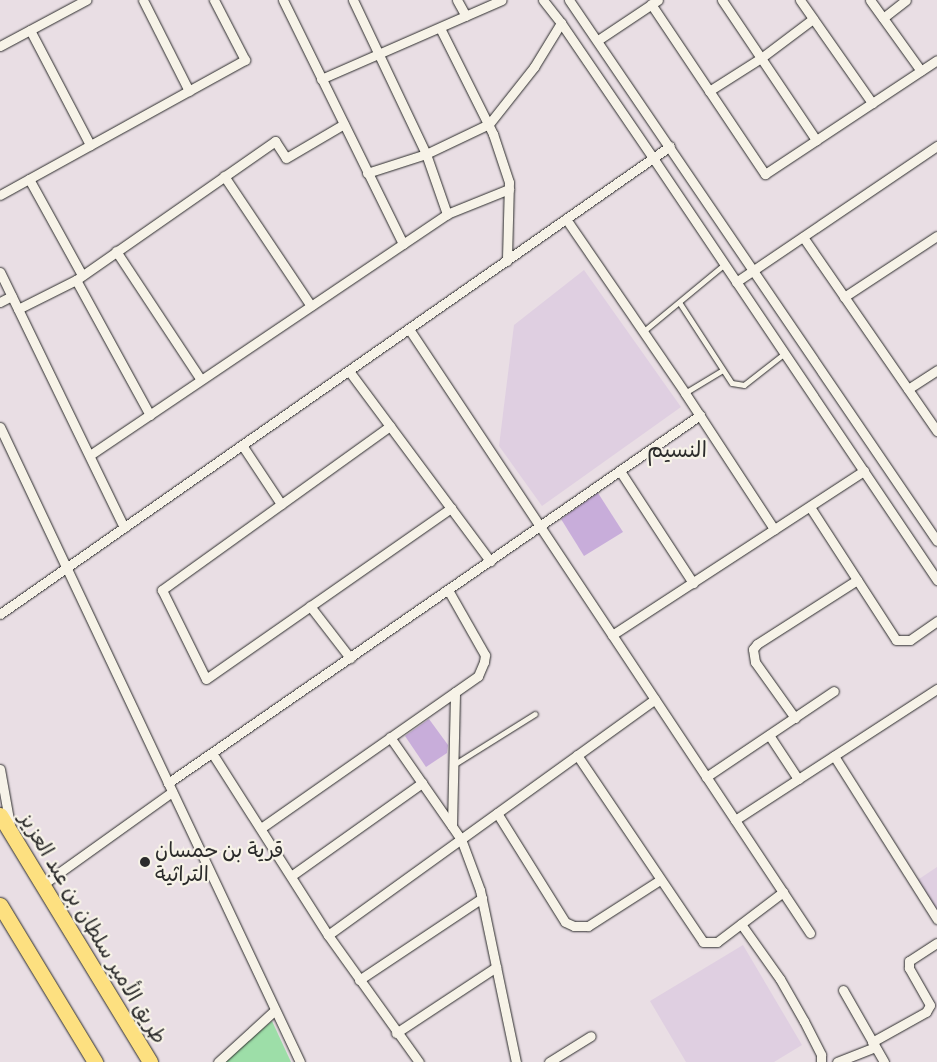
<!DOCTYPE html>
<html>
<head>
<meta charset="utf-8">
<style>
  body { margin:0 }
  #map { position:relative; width:937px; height:1062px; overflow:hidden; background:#e9dee4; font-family:Caveat,"Playpen Sans Arabic",sans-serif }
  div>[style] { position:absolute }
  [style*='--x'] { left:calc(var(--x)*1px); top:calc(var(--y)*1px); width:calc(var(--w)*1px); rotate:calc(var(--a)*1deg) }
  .built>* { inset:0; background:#dfcfe1 }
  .green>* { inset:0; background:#9ddea8 }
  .building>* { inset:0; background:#c8adda }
  .roads { filter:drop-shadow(0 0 1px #2b2b2b) drop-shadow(0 0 1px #2b2b2b) }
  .service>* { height:4.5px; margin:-2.25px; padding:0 2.25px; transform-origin:2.25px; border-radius:2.25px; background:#f7f3e8 }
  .minor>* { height:9px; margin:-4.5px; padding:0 4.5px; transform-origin:4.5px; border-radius:4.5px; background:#f7f3e8 }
  .trunk>* { height:15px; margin:-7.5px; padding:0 7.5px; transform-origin:7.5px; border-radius:7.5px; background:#fde080 }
  .dots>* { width:14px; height:14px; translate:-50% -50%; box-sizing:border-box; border:2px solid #f7f3e8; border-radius:50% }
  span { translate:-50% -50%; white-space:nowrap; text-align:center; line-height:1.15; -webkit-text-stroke:4.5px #f7f3e8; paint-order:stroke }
  .poi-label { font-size:21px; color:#2b2b2b }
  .left { translate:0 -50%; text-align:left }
  .street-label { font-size:21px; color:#2b2b2b }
  .neighbourhood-label { font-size:22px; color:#2b2b2b }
</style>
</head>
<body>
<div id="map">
  <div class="built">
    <div style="clip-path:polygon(584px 270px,681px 407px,542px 506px,499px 446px,514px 325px)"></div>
    <div style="clip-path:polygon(937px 867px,937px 913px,916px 881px)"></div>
    <div style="clip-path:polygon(743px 945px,802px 1045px,774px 1062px,686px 1062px,650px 1001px)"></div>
  </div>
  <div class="green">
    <div style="clip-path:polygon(272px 1021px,291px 1062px,223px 1062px)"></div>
  </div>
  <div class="building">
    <div style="clip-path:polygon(598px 493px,623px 532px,584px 556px,561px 519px)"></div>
    <div style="clip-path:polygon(429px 719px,448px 745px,447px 753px,426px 767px,405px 736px)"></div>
  </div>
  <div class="roads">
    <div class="service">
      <div style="--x:680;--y:303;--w:95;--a:57"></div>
      <div style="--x:732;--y:383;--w:12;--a:9"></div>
      <div style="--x:744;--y:385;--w:52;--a:-38"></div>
      <div style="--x:644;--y:331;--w:105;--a:-39.6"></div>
      <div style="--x:685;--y:393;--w:44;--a:-31.2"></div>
      <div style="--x:455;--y:764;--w:94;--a:-32"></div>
    </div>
    <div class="minor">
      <div style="--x:143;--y:0;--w:102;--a:63.2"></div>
      <div style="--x:283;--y:0;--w:272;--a:63.8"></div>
      <div style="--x:353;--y:0;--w:170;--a:64.6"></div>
      <div style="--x:426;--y:154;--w:64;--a:70.7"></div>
      <div style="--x:457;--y:0;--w:18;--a:61"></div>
      <div style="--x:543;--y:0;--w:29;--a:52"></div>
      <div style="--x:561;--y:23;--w:163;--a:55.7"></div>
      <div style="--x:653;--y:158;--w:509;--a:56.06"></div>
      <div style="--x:569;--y:0;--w:654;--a:55.78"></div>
      <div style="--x:722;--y:0;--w:169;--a:56.1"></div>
      <div style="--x:800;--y:0;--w:126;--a:55"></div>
      <div style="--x:870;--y:0;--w:87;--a:54.3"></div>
      <div style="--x:651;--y:4;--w:205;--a:56.2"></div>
      <div style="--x:765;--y:174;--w:206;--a:-33.5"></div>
      <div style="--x:883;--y:18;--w:29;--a:-38"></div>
      <div style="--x:440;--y:28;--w:119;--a:63.4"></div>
      <div style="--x:493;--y:134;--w:51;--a:71.6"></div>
      <div style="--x:509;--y:182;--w:79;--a:91.5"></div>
      <div style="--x:30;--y:30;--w:130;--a:62.4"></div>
      <div style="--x:598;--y:40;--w:72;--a:-33.7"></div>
      <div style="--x:0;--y:46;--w:98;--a:-28.1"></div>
      <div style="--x:321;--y:79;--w:197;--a:-23.6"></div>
      <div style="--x:709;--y:91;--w:62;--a:-32.4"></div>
      <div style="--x:761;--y:58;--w:65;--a:-36.9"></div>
      <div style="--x:367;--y:173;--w:62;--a:-17.9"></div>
      <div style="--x:426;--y:154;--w:70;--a:-25.5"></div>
      <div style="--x:489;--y:124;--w:73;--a:-51.7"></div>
      <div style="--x:534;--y:67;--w:52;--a:-58.5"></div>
      <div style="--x:224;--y:176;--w:156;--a:56.2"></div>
      <div style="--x:29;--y:179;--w:110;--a:61.1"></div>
      <div style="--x:0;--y:195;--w:280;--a:-28.9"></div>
      <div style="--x:245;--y:60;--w:68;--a:-117.3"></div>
      <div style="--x:566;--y:219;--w:211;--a:55.6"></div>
      <div style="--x:685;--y:393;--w:163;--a:56.8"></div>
      <div style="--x:803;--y:237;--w:236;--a:55.4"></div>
      <div style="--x:116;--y:251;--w:154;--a:56.6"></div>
      <div style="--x:0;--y:272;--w:284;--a:64.1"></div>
      <div style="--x:76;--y:280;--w:154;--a:61.3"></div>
      <div style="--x:736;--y:282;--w:243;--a:-34.1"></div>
      <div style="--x:844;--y:297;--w:111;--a:-33.3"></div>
      <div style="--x:0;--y:302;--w:13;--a:-27"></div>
      <div style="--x:18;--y:309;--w:65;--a:-26.6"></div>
      <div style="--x:76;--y:280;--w:243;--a:-34.9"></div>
      <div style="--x:275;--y:141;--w:20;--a:57"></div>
      <div style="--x:286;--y:158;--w:67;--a:-30.4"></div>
      <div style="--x:409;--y:329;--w:725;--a:56.42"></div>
      <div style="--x:349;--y:371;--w:237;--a:53.4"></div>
      <div style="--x:908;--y:389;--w:35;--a:-33"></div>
      <div style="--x:390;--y:426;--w:281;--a:144.3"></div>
      <div style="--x:162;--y:590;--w:99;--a:63.7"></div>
      <div style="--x:206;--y:679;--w:299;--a:-34.9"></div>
      <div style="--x:0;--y:427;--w:702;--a:64.71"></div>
      <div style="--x:242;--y:445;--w:71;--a:56.5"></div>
      <div style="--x:90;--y:455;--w:431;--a:-34"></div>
      <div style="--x:447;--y:214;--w:67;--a:-22"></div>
      <div style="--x:620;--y:471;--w:134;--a:56.9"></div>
      <div style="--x:810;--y:507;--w:158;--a:57.1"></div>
      <div style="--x:896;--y:640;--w:14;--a:0"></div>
      <div style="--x:910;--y:640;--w:33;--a:-35"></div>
      <div style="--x:310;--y:606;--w:66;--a:52.4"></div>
      <div style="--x:0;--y:614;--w:817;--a:-34.93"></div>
      <div style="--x:612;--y:635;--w:301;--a:-33.1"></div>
      <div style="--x:795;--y:718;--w:69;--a:-125.5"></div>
      <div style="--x:755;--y:662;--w:13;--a:-99"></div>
      <div style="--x:753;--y:649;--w:6;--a:-51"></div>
      <div style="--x:757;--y:644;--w:119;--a:-32.6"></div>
      <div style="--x:769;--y:735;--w:53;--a:56.6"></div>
      <div style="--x:390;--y:737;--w:124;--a:55.2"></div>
      <div style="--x:461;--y:839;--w:54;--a:69.6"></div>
      <div style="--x:480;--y:890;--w:176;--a:78.2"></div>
      <div style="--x:212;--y:753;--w:216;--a:57.5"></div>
      <div style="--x:328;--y:935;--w:156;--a:54.4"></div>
      <div style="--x:577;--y:755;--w:225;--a:56"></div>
      <div style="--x:703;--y:942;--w:14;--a:0"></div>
      <div style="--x:717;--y:942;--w:83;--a:-37.1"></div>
      <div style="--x:834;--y:756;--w:193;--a:57.7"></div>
      <div style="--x:0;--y:769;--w:57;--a:79.9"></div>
      <div style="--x:706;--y:777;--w:154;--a:-33.9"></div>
      <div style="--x:168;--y:783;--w:647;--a:-34.67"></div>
      <div style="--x:497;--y:813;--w:128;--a:58"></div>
      <div style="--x:565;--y:922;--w:10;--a:24"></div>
      <div style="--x:574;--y:926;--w:14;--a:0"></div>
      <div style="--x:588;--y:926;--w:85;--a:-32.6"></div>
      <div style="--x:735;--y:820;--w:241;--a:-33"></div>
      <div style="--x:452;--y:826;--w:134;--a:-88.7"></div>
      <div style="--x:261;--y:828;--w:265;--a:-35"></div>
      <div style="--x:478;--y:676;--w:15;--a:-67"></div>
      <div style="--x:484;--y:662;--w:7;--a:-82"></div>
      <div style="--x:485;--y:655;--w:75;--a:-119.6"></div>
      <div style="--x:291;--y:876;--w:161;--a:-35.4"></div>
      <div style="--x:42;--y:885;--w:160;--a:-35.6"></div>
      <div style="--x:741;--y:924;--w:67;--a:54.7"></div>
      <div style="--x:780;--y:979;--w:48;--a:60.3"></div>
      <div style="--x:804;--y:1021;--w:38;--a:63"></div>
      <div style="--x:821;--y:1055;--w:7;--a:90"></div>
      <div style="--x:328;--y:935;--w:403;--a:-35.8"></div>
      <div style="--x:359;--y:980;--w:148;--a:-33.7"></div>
      <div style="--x:843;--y:990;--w:83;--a:60.3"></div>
      <div style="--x:396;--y:1033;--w:120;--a:-33.4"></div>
      <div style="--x:872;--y:1042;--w:62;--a:-29.1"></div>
      <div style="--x:926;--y:1012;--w:8;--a:-60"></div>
      <div style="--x:930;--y:1005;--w:43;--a:-119.6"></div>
      <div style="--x:909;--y:968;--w:7;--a:-90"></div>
      <div style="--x:909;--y:961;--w:33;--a:-33"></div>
      <div style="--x:218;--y:1062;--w:77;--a:-42.4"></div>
      <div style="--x:549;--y:1062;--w:49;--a:-31.8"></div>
      <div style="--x:837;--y:1062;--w:41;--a:-21.5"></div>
    </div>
    <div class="trunk">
      <div style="--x:0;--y:815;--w:289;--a:58.7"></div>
      <div style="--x:0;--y:905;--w:184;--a:58.8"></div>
    </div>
  </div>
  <div class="dots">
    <div style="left:145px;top:862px;background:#2b2b2b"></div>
  </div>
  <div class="poi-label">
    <span class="left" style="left:155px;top:862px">قرية بن حمسان<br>التراثية</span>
  </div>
  <div class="street-label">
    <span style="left:93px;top:928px;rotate:59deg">طريق الأمير سلطان بن عبد العزيز</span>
  </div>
  <div class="neighbourhood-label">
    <span style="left:677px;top:451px">النسيم</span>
  </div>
</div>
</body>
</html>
